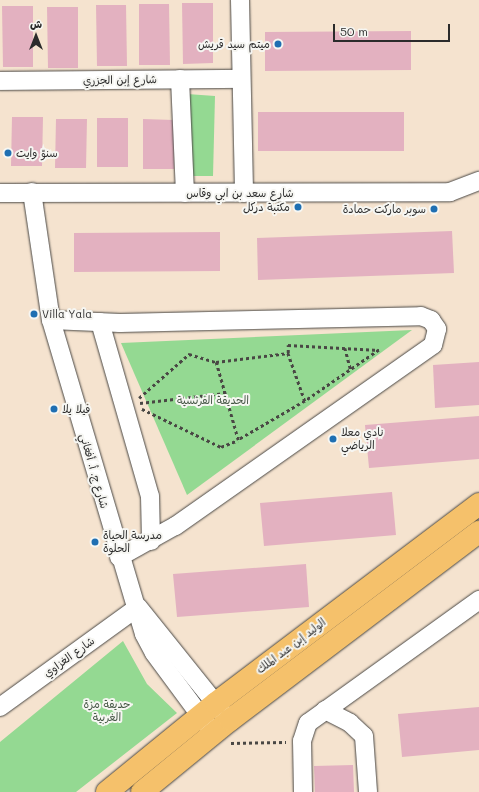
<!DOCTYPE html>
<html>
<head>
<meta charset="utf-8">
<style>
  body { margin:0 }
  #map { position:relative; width:479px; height:792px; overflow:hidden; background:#f5e3cf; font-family:Mali,"Playpen Sans Arabic",sans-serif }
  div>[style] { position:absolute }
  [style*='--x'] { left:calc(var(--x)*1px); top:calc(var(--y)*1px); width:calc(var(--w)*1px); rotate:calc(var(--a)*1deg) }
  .green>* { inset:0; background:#94d992 }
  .building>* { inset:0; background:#e3b1c0 }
  .path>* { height:2.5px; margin-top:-1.25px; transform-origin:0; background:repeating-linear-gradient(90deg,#494744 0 3px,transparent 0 6px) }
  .roads { filter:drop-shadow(0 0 1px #494744) drop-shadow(0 0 1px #494744) }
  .minor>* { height:18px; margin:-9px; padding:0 9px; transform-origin:9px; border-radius:9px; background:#fff }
  .major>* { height:22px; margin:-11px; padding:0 11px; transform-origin:11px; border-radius:11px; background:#f5c16b }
  .dots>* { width:11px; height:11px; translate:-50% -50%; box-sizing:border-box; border:2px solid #f6f6f2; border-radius:50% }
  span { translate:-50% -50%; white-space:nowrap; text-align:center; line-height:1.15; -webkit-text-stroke:4px #f6f6f2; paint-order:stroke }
  .poi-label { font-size:11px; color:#2b2b2b }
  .right { translate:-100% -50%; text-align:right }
  .left { translate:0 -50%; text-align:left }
  .street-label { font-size:11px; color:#2b2b2b }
  .park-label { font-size:11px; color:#455645 }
  .north { position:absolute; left:16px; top:16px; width:40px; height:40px; -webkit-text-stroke:3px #f6f6f2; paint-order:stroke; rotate:0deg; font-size:11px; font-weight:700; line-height:16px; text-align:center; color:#2b2b2b }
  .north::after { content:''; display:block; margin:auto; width:14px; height:18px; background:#2b2b2b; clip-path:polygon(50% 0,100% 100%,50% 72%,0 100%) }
  .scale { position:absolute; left:333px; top:24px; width:117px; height:18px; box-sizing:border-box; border:2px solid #2b2b2b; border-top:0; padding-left:5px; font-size:12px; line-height:14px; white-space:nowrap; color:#2b2b2b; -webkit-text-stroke:3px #f6f6f2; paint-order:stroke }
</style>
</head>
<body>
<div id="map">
  <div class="green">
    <div style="clip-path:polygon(187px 94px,215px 96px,213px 176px,189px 176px)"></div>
    <div style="clip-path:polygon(412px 330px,187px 495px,121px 343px)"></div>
    <div style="clip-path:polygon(123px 641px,147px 684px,177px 713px,76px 792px,0 792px,0 742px)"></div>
  </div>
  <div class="building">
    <div style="clip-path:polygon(182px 3px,213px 3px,213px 63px,183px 64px)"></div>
    <div style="clip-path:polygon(139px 4px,169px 4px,170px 65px,139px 65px)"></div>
    <div style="clip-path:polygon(96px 5px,126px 5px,127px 66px,97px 66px)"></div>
    <div style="clip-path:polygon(2px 6px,33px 6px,33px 67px,3px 67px)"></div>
    <div style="clip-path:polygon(47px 7px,78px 7px,78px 68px,48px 68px)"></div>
    <div style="clip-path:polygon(411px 31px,411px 70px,265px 71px,265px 32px)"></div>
    <div style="clip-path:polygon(258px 112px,404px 112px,404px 151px,258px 151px)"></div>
    <div style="clip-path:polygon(12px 117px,43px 117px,42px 166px,11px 166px)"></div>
    <div style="clip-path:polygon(97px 118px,128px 118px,128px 167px,97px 167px)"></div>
    <div style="clip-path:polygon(56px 119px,87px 119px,86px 168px,55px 168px)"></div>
    <div style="clip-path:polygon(143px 119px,174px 120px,174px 169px,143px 169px)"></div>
    <div style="clip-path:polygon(452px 231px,454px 273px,258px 280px,257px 238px)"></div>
    <div style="clip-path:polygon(220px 232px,220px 271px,74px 272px,74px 233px)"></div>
    <div style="clip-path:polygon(479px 362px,479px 405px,435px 408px,433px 365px)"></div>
    <div style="clip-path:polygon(479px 416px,479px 459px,369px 468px,365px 425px)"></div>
    <div style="clip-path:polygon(392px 492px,396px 535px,264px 546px,260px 503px)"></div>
    <div style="clip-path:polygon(306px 564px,309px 607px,177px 617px,173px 574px)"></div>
    <div style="clip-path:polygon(479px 707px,479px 750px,402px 757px,398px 714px)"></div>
    <div style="clip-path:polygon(353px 765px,354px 792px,315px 792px,314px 766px)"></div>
  </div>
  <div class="path">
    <div style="--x:345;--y:348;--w:23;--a:75"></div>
    <div style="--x:288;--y:353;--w:8;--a:-90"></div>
    <div style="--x:288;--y:345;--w:91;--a:3.1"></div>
    <div style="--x:379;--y:350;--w:90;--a:145.4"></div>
    <div style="--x:139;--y:398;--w:67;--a:-41.3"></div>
    <div style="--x:189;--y:354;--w:28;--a:17"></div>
    <div style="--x:140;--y:403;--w:86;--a:-6.7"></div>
    <div style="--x:142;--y:409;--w:88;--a:25.7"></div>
    <div style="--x:221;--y:447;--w:18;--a:-22"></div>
    <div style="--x:238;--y:440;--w:81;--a:-105.8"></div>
    <div style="--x:216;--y:362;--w:73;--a:-7.1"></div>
    <div style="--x:288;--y:353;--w:51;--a:70.5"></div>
    <div style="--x:305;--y:401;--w:78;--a:149.8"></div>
    <div style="--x:231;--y:743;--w:55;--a:-1"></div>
  </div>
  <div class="roads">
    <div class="minor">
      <div style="--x:240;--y:0;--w:193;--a:88.8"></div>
      <div style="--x:180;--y:79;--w:114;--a:87.5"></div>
      <div style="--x:0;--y:81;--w:241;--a:-0.5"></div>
      <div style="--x:32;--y:192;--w:129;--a:81.6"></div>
      <div style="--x:51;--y:320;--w:327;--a:73.5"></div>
      <div style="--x:144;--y:634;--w:21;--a:62"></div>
      <div style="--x:154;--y:653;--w:91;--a:53.5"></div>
      <div style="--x:0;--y:193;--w:450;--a:-0.1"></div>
      <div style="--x:450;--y:192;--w:31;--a:-21"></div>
      <div style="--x:51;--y:320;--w:69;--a:2.5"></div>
      <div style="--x:120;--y:323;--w:301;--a:-1.3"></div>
      <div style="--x:421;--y:316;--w:11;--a:22"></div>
      <div style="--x:431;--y:320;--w:11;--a:56"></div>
      <div style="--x:437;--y:329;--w:16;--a:104"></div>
      <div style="--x:433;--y:345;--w:315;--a:144.9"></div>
      <div style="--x:175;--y:526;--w:64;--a:151"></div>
      <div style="--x:100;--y:322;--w:181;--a:74"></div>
      <div style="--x:150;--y:496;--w:45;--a:88.7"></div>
      <div style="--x:138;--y:607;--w:137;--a:51.2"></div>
      <div style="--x:0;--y:707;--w:170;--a:-35.9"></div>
      <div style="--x:325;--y:710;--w:28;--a:27"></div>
      <div style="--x:350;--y:723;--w:19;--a:43"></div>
      <div style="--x:364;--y:736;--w:56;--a:85.9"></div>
      <div style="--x:303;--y:792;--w:51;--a:-91.1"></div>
      <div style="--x:302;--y:741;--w:19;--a:-72"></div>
      <div style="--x:308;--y:723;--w:211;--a:-35.7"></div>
    </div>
    <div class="major">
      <div style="--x:107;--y:792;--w:141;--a:-39.2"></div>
      <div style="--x:216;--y:703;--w:330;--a:-37.1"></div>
      <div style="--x:142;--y:792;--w:114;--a:-39.3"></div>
      <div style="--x:230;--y:720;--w:312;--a:-37.1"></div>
    </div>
  </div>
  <div class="dots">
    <div style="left:278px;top:44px;background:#1f6fb2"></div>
    <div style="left:8px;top:153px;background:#1f6fb2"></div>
    <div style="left:298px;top:207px;background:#1f6fb2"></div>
    <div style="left:434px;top:209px;background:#1f6fb2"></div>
    <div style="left:34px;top:314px;background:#1f6fb2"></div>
    <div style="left:54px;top:409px;background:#1f6fb2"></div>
    <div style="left:333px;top:439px;background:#1f6fb2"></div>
    <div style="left:95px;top:542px;background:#1f6fb2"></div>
  </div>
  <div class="poi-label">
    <span class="right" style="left:270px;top:44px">ميتم سيد قريش</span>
    <span class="left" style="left:16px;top:153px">سنوّ وايت</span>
    <span class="right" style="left:290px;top:207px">مكتبة دركل</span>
    <span class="right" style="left:426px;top:209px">سوبر ماركت حمادة</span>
    <span class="left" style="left:42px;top:314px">Villa Yala</span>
    <span class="left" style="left:62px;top:409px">فيلا يلا</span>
    <span class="left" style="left:341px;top:439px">نادي معلا<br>الرياضي</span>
    <span class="left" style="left:103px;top:542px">مدرسة الحياة<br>الحلوة</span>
  </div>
  <div class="street-label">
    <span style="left:120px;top:80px;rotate:-1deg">شارع إبن الجزري</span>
    <span style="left:240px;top:193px">شارع سعد بن ابي وقاس</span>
    <span style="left:94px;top:471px;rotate:74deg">شارع ج. أ. أفغاني</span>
    <span style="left:291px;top:646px;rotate:-37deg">الوليد إبن عبد الملك</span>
    <span style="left:69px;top:657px;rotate:-36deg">شارع الغزاوي</span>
  </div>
  <div class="park-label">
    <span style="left:213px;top:400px">الحديقة الفرنسية</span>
    <span style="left:107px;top:711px">حديقة مزة<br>الغربية</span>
  </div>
  <div class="north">ش</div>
  <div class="scale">50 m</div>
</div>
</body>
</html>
